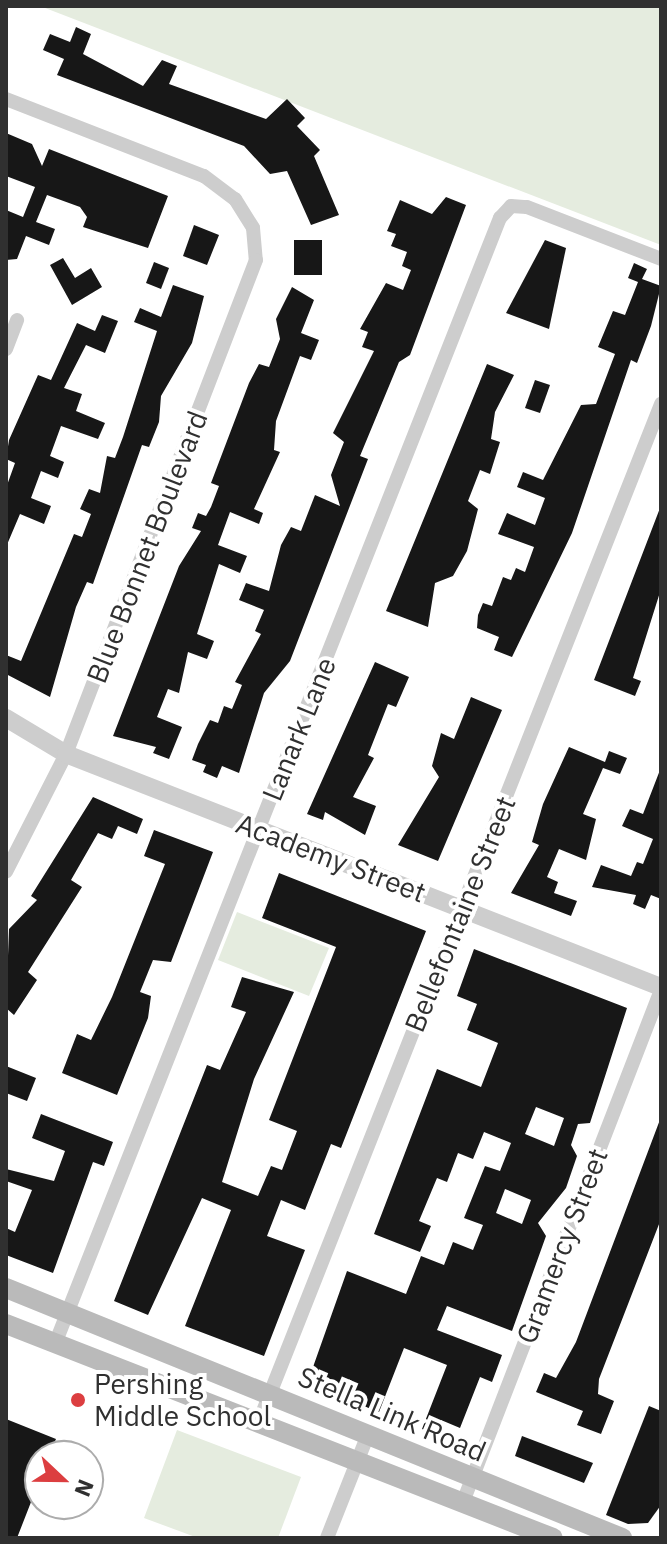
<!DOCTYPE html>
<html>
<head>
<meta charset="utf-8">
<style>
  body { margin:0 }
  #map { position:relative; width:667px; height:1544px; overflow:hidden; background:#fff; font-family:"IBM Plex Sans",sans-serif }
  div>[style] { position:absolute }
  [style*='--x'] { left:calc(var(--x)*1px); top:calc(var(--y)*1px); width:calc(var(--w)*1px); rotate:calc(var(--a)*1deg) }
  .green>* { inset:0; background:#e5ecdf }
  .building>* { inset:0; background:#171717 }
  .minor>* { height:14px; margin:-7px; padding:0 7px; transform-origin:7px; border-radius:7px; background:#cdcdcd }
  .tertiary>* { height:18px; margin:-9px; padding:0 9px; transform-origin:9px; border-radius:9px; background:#cdcdcd }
  .secondary>* { height:20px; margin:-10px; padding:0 10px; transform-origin:10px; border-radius:10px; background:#bababa }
  .dots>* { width:22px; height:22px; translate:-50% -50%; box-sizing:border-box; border:4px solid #fff; border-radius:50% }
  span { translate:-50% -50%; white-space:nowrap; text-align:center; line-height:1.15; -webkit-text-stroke:8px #fff; paint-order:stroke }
  .street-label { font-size:28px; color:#303030 }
  .poi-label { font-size:28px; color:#303030 }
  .left { translate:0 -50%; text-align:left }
  .frame { position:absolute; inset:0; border:8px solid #303030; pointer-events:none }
  .north { position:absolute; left:24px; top:1440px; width:80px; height:80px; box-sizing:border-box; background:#fff; border:2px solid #acacac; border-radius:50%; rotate:112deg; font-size:22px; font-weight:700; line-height:32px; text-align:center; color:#303030 }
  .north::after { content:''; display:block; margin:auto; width:28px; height:36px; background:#dc3e40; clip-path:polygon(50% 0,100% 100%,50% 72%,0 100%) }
</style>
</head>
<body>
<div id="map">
  <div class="green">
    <div style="clip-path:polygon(40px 6px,661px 6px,661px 245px)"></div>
    <div style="clip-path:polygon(237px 912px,329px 948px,309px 996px,218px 960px)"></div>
    <div style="clip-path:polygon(177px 1430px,301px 1477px,278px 1538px,198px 1538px,144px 1518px)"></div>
  </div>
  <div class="building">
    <div style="clip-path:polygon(76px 27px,91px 34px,83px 54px,143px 86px,162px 60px,177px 66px,169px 84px,266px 119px,287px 99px,305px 118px,297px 126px,320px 150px,314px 156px,339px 215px,311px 225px,287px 171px,270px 174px,244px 146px,57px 75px,64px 59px,43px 50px,50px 34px,70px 42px)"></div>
    <div style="clip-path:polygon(6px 133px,32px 144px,42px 166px,49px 149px,168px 196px,148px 248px,83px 227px,87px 217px,80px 207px,47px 195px,36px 222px,55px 229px,49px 245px,26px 236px,17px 259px,6px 260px,6px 210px,23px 217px,35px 187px,6px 176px)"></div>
    <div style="clip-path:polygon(446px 197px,466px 205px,410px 355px,399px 362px,360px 456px,368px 459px,290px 661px,264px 693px,239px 773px,222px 766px,217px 778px,203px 772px,206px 765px,192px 760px,198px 744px,210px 720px,218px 723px,224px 706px,232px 709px,242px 685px,235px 682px,261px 634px,255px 631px,264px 610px,239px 600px,246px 583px,269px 591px,281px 545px,291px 527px,301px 531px,315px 495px,340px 506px,331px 475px,344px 442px,333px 433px,374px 351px,362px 347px,368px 332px,360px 329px,386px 283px,403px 290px,411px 270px,402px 266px,407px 252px,391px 246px,396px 234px,387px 231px,400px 200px,432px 214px)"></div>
    <div style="clip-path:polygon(194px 225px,219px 235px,207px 265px,183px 256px)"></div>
    <div style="clip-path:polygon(294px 240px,322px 240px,322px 275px,294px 275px)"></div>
    <div style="clip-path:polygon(545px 240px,566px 248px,549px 329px,506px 313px)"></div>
    <div style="clip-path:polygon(63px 258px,75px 278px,91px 268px,102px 287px,72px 305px,50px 265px)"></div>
    <div style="clip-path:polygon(154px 262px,169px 268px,161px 289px,146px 283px)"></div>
    <div style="clip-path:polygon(634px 263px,647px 269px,642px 279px,661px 286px,651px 326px,637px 363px,631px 360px,572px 533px,512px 657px,494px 650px,499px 637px,477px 628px,478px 615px,483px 603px,492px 606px,503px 577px,511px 580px,516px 568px,525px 572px,534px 547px,498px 534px,507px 513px,535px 525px,545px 498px,517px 487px,523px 472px,543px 480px,581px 405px,596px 404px,615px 354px,598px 347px,613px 311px,625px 315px,638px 282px,628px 278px)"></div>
    <div style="clip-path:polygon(173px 285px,204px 296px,192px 343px,161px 396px,159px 422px,149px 447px,142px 445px,93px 584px,87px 582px,76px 607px,50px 697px,6px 674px,6px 655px,21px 661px,74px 534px,82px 537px,91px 514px,80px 509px,89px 489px,100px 493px,107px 456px,115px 458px,123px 437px,157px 331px,134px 322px,140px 308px,161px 317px)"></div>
    <div style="clip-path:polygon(292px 287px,314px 300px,301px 333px,319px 340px,311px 360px,300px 356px,276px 421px,274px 450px,280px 452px,254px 509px,263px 513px,259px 524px,230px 512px,218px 545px,247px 556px,240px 573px,219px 564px,197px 634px,214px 641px,207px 659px,188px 652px,179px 693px,168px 689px,157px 717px,182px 727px,169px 759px,153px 753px,156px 747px,113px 736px,179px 566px,201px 531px,192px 528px,198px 513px,206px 516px,211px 507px,219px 486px,211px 483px,249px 383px,259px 364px,269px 367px,280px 339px,276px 319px)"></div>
    <div style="clip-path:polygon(102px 315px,118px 321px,105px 353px,86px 345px,64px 388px,82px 394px,76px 411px,105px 423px,98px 439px,61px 426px,50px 456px,64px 462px,58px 478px,41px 471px,31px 498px,51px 506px,44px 524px,20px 514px,6px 547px,6px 488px,15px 463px,6px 459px,9px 440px,38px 375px,51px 380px,77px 323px,95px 331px)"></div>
    <div style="clip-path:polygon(487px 364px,514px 375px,495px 412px,491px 439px,500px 442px,490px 474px,480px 470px,468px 501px,478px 509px,467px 551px,453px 576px,435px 583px,428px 627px,386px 611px)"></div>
    <div style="clip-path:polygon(535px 380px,550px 385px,540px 413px,525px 408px)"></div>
    <div style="clip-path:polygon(660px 508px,661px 589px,633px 678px,641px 681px,635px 696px,594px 680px)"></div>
    <div style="clip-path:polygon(375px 662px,409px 677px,396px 707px,388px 704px,368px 755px,374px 758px,353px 797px,376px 806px,365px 835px,325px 812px,323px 820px,307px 814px)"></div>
    <div style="clip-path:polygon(471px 697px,502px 710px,438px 861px,398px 845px,439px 777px,432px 766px,441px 733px,454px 739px)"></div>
    <div style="clip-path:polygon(569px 747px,605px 762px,609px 751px,627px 758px,620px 774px,603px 768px,583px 814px,596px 819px,586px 860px,559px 849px,547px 877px,558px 882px,554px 893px,577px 901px,571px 916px,511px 893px,539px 845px,532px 842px,543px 804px)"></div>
    <div style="clip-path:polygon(660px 770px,661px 899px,651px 895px,645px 909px,633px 904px,636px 895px,592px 887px,601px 865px,631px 876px,637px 862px,643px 864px,653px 839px,622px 826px,630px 809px,643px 814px)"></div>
    <div style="clip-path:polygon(93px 797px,143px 819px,137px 834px,118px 826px,112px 839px,98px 833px,71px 880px,82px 887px,28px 972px,37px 980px,14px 1015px,6px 1008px,9px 929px,37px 900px,31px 896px)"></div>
    <div style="clip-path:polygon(154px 830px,213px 852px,171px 962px,153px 960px,140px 992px,151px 996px,148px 1018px,117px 1095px,62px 1073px,77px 1034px,91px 1040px,112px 997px,165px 864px,144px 856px)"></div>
    <div style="clip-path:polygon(279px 873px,426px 931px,341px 1148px,331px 1144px,305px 1210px,281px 1200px,267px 1236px,305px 1250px,264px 1356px,185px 1326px,231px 1210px,202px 1198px,148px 1315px,114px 1301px,207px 1065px,220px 1070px,246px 1012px,231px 1007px,242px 977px,294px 992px,254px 1079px,222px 1182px,258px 1196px,271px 1166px,282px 1170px,297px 1131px,269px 1120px,336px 947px,262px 918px)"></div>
    <div style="clip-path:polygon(evenodd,474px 949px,627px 1008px,590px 1123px,578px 1124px,571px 1145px,577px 1156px,566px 1188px,538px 1223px,546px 1236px,512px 1331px,447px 1306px,437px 1330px,502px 1355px,492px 1382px,480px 1377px,460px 1428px,441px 1420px,436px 1435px,422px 1429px,447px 1365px,404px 1348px,379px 1412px,307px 1384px,347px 1271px,406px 1294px,421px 1256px,444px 1265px,453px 1242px,473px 1250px,483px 1225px,464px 1218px,485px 1166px,500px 1171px,511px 1143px,484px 1132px,473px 1159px,458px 1153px,447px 1182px,437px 1178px,419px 1221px,431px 1226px,420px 1252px,374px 1234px,437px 1069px,481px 1087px,498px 1043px,467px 1030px,477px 1004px,457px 996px,474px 949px,536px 1107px,564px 1118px,554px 1146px,525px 1134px,536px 1107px,474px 949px,505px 1189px,531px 1200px,522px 1224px,496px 1213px,505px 1189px)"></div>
    <div style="clip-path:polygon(6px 1066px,36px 1078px,27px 1101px,6px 1093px)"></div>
    <div style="clip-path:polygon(41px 1114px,113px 1142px,104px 1166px,93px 1162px,53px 1273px,6px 1255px,6px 1228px,15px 1232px,32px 1190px,6px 1181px,6px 1169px,54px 1181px,65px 1151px,32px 1138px)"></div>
    <div style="clip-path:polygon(661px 1117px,661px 1219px,599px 1379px,598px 1394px,614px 1401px,601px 1434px,577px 1425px,583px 1411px,536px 1392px,544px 1373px,556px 1378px,576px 1342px)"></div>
    <div style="clip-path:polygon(649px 1406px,661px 1411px,661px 1505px,648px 1523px,628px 1524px,606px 1515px)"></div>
    <div style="clip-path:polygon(6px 1419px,56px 1439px,49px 1456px,40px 1456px,40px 1479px,17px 1538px,6px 1538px)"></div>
    <div style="clip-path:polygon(522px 1436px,593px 1463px,584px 1483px,515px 1456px)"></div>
  </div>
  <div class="minor">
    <div style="--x:6;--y:99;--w:212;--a:21.3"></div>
    <div style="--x:204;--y:176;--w:39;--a:37"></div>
    <div style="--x:235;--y:199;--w:34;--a:58"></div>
    <div style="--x:253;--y:228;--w:32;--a:85"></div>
    <div style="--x:256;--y:260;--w:529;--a:111.04"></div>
    <div style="--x:66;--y:754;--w:132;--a:117"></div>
    <div style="--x:6;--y:349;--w:31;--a:-69"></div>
    <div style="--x:55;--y:1344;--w:1211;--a:-68.44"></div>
    <div style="--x:500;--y:218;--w:16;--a:-47"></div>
    <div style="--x:511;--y:206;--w:16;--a:4"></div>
    <div style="--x:527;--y:207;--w:144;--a:21.2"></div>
    <div style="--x:258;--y:1424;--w:1097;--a:-68.44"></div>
    <div style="--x:463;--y:1502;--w:549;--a:-68.86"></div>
    <div style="--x:327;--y:1538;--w:109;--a:-68.4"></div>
  </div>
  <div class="tertiary">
    <div style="--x:6;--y:718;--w:70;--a:31"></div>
    <div style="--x:66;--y:754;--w:639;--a:21.39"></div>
  </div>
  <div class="secondary">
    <div style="--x:6;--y:1288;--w:665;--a:22.09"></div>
    <div style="--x:6;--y:1324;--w:587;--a:21.37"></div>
  </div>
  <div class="dots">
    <div style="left:78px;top:1400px;background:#dc3e40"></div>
  </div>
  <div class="street-label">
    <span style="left:147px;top:547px;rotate:-69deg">Blue Bonnet Boulevard</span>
    <span style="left:299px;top:729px;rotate:-68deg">Lanark Lane</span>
    <span style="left:331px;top:858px;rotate:21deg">Academy Street</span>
    <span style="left:460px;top:914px;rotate:-68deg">Bellefontaine Street</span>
    <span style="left:562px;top:1246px;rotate:-69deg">Gramercy Street</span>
    <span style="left:392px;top:1414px;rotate:23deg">Stella Link Road</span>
  </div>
  <div class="poi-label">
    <span class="left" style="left:94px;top:1400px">Pershing<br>Middle School</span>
  </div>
  <div class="frame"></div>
  <div class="north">N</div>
</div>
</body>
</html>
